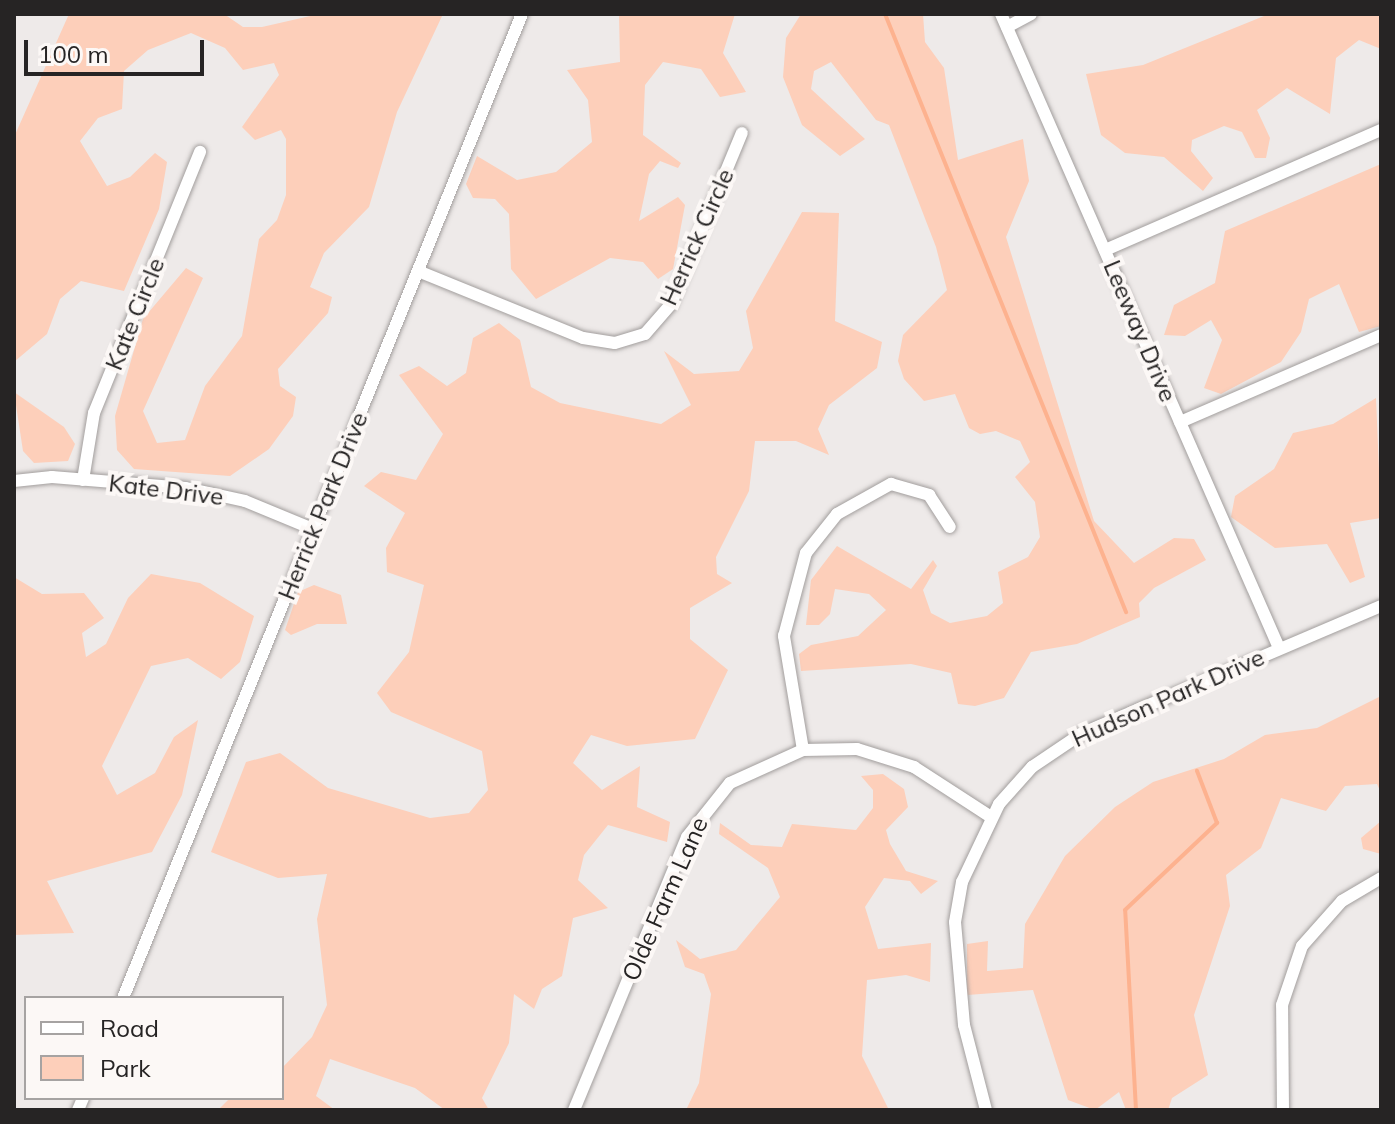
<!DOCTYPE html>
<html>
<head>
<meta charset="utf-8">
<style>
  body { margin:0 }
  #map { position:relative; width:1395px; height:1124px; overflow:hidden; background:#eeeae9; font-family:Mulish,sans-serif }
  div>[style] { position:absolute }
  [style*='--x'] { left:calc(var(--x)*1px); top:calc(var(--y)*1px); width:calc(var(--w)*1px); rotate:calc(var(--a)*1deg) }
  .green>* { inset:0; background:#fdcfba }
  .stream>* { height:4px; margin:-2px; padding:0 2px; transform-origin:2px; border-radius:2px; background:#fdb28f }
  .roads { filter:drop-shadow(0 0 2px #a29e9d) drop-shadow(0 0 2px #a29e9d) }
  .minor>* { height:12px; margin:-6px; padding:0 6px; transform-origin:6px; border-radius:6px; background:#fff }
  span { translate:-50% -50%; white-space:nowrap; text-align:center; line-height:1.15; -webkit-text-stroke:8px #fcf8f6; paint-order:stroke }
  .street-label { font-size:24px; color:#262424 }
  .frame { position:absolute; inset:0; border:16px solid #262424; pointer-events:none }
  .legend { position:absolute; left:24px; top:996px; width:260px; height:104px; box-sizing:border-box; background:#fcf8f6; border:2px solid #a6a3a2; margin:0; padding:10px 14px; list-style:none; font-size:24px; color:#262424 }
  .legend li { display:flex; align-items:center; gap:16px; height:40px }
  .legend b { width:40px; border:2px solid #a6a3a2 }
  .scale { position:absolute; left:24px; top:40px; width:180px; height:36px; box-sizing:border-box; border:4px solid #262424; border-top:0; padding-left:10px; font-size:24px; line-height:28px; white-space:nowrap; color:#262424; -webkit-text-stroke:6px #fcf8f6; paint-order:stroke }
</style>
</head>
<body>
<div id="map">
  <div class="green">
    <div style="clip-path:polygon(69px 14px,224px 14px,243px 27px,262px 27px,319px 14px,443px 14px,397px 112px,369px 207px,324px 253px,310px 287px,332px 297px,328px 313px,278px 369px,280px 386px,296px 397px,293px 416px,269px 449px,230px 476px,134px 469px,117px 450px,115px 416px,143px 319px,186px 268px,203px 278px,143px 411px,157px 443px,185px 440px,205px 386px,242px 336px,259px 239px,277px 220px,286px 195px,286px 139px,281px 130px,255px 140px,242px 127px,279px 75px,274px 63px,243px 70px,225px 48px,191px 33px,148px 50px,124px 71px,122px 109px,98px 118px,80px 141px,107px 186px,130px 177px,155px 153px,167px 162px,159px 209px,124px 291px,81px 281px,60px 299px,47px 334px,14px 362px,14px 137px)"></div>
    <div style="clip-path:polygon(619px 14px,735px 14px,723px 53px,746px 92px,720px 97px,701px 69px,663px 62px,645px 85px,643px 135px,681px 163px,678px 168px,660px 161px,649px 174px,639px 221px,678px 197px,685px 205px,673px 269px,658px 279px,643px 262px,610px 258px,536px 299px,511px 269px,509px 214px,495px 199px,473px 198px,466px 184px,477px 156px,517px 180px,556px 172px,592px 142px,588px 100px,567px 70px,620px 62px)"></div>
    <div style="clip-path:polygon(801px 14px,923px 14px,925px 42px,944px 68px,958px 160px,1023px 139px,1029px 181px,1006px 237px,1094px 521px,1134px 563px,1174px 538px,1194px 539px,1206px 560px,1154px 588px,1139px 603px,1140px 617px,1077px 644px,1031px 652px,1004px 698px,975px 706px,958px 704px,951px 673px,911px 664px,801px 671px,799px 654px,811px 645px,858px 636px,886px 610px,869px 594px,835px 589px,830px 614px,819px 625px,806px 625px,811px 580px,837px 546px,911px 589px,933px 560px,937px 566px,923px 590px,931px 613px,950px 623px,987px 616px,1003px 603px,998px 572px,1028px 557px,1040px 537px,1035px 502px,1015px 477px,1030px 462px,1020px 441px,996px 431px,980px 434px,969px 428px,955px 394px,924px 401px,904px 379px,898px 361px,903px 335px,947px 290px,936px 247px,889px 125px,876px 120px,831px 62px,814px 71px,811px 89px,865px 139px,840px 156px,802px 125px,783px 77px,786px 38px)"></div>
    <div style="clip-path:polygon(1269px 14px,1381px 14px,1381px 49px,1359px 40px,1336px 58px,1330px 114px,1287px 88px,1257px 110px,1270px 138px,1266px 158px,1255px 158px,1242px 132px,1224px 126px,1192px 140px,1191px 151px,1213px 178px,1203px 191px,1164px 157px,1125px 153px,1101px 135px,1086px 74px,1143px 65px)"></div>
    <div style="clip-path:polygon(1381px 164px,1381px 326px,1359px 332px,1339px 284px,1309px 299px,1301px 332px,1281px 362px,1221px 394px,1204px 388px,1222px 340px,1211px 320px,1185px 336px,1164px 335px,1174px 305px,1215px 283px,1225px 231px)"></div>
    <div style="clip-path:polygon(802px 212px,839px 213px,835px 321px,882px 342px,877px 368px,829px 405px,818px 429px,829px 455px,796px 441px,755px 441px,749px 491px,716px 557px,717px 574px,732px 583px,690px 608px,690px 639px,728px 670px,695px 739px,627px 746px,591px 735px,573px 763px,602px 790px,640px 766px,637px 807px,670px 822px,667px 842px,608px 825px,584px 855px,578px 880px,608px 908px,573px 918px,562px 976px,542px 989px,534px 1009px,514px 994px,509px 1043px,482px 1098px,489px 1110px,445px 1110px,415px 1088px,330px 1059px,316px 1096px,335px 1110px,218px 1110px,230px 1098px,282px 1098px,282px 1068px,312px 1037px,327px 1005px,317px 919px,327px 874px,278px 878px,211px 852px,246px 762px,280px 753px,328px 788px,430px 818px,469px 813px,488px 790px,482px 751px,391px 712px,377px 693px,409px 652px,424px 585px,387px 572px,386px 548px,405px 513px,364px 486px,381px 472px,416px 480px,443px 434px,399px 375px,419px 366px,447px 386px,466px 373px,473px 338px,499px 323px,520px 340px,531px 387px,560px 403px,661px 424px,691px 405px,664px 351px,694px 374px,739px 371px,753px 348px,746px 311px)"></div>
    <div style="clip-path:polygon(14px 392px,64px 427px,75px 444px,68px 461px,34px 463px,23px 451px)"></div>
    <div style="clip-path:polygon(1376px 398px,1381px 518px,1350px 523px,1365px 577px,1350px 583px,1327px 544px,1275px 548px,1231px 517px,1235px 496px,1274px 469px,1293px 433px,1333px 424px)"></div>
    <div style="clip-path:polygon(151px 574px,200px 583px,254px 616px,240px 662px,221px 679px,188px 658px,151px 666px,102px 766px,117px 795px,155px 773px,174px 737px,198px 720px,182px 795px,152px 852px,47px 881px,74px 933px,14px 935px,14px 577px,42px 594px,84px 593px,104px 618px,82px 633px,86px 657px,106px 644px,128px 598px)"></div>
    <div style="clip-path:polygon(314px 585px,341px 595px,347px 624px,317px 624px,291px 635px,285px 630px,298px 592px)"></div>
    <div style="clip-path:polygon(1381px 696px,1381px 793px,1377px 784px,1345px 786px,1326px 811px,1281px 798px,1261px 848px,1226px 875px,1230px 906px,1194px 1015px,1208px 1075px,1172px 1098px,1168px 1110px,1126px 1110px,1119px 1092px,1095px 1110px,1068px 1100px,1033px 990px,967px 995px,967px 944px,988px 941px,987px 971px,1023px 968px,1025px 924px,1065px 856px,1115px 807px,1153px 782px,1224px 759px,1265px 735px,1317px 728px)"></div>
    <div style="clip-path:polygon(883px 774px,904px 789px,908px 807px,886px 830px,890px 844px,906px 871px,938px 881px,921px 894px,910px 881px,884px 878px,865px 907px,878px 949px,931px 943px,930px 982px,906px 975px,867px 980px,862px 1056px,889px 1110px,686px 1110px,699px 1083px,711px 994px,704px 974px,685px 967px,676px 940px,700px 959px,736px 950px,780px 897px,768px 868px,719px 834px,720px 823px,751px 845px,782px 847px,792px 824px,856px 830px,873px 808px,873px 790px,861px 776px)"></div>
    <div style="clip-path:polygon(1381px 821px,1381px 854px,1363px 849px,1361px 838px)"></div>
  </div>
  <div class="stream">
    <div style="--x:885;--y:14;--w:645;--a:68.05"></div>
    <div style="--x:1136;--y:1110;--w:200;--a:-93.1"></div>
    <div style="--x:1125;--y:910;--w:127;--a:-43.4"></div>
    <div style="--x:1217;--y:823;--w:56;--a:-111"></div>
  </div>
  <div class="roads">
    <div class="minor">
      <div style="--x:1001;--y:14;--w:692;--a:66.32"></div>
      <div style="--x:1007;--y:27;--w:27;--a:-28"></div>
      <div style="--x:1105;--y:250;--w:301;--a:-23.5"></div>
      <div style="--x:418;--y:271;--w:178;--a:22.1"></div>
      <div style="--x:583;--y:338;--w:32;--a:9"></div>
      <div style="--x:615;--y:343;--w:31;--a:-17"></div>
      <div style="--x:645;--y:334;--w:40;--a:-49"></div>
      <div style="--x:671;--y:304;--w:185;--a:-67.5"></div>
      <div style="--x:1180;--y:422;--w:219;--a:-23.4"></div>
      <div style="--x:83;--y:480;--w:68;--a:-80.7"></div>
      <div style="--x:94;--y:413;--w:282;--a:-67.9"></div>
      <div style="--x:14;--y:481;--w:38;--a:-6"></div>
      <div style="--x:52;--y:477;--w:134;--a:4.7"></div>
      <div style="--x:186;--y:488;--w:60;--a:12.4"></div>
      <div style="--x:245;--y:501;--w:74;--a:22.4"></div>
      <div style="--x:803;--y:750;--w:116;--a:-99.5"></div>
      <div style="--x:784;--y:636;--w:86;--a:-75.2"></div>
      <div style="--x:806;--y:553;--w:50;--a:-51.5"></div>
      <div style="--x:837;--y:514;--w:62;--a:-29.1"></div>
      <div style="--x:891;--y:484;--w:40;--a:16"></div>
      <div style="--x:929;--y:495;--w:38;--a:57"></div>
      <div style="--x:123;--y:998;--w:1062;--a:-67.93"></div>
      <div style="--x:78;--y:1110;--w:13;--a:-67"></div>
      <div style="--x:574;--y:1110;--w:295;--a:-67.5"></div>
      <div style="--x:687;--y:837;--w:69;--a:-51.5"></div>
      <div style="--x:730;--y:783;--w:80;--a:-24.3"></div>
      <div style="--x:803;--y:750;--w:54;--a:-1.1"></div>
      <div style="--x:857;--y:749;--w:60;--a:17.5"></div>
      <div style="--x:914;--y:767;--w:92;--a:33"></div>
      <div style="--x:986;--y:1110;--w:88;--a:-104.5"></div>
      <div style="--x:964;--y:1025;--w:103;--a:-95"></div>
      <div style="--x:955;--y:922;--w:41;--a:-80.1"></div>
      <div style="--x:962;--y:882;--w:86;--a:-64.6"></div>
      <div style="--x:999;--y:804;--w:50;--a:-48.3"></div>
      <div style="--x:1032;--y:767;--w:59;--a:-34"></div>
      <div style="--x:1081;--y:734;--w:326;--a:-23.1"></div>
      <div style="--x:1283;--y:1110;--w:105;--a:-90.5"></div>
      <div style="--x:1282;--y:1005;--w:62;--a:-71.3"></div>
      <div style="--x:1302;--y:946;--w:60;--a:-48.4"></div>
      <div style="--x:1342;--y:901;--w:45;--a:-30.5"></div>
    </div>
  </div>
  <div class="street-label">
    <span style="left:697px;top:237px;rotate:-66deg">Herrick Circle</span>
    <span style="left:135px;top:314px;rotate:-68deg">Kate Circle</span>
    <span style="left:1140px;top:331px;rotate:67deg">Leeway Drive</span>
    <span style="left:166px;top:490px;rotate:7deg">Kate Drive</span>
    <span style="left:323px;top:506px;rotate:-68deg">Herrick Park Drive</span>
    <span style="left:1168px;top:698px;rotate:-24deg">Hudson Park Drive</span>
    <span style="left:665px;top:899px;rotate:-66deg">Olde Farm Lane</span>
  </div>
  <div class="frame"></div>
  <ul class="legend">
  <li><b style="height:10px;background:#fff"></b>Road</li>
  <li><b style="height:22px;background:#fdcfba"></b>Park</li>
  </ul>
  <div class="scale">100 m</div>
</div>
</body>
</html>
